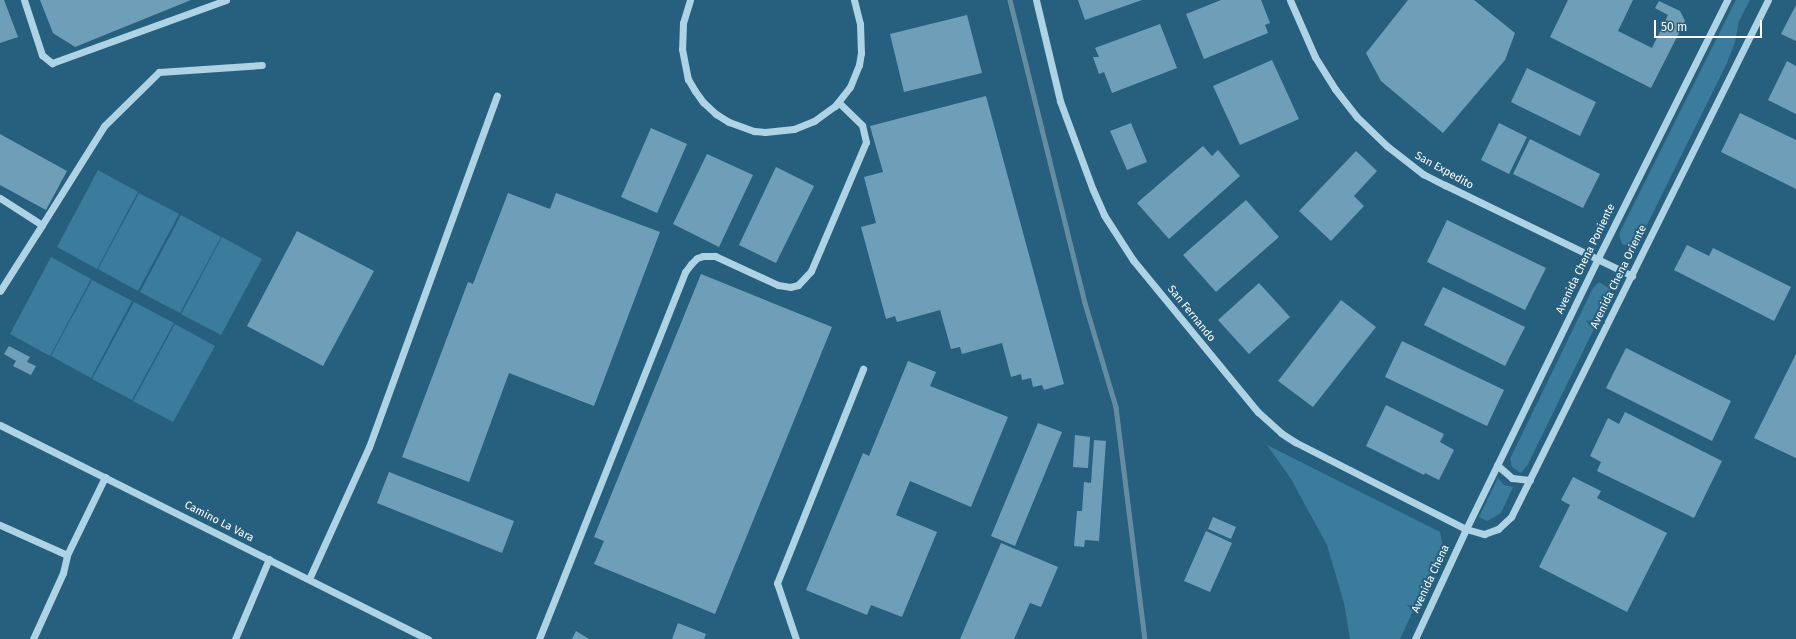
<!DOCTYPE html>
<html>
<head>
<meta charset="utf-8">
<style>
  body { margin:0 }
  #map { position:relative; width:1796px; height:639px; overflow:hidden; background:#27607f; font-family:"Fira Sans",sans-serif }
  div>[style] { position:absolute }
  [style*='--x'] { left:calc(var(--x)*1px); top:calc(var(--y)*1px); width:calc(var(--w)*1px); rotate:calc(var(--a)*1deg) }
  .green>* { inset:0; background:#3b7b9c }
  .stream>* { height:4.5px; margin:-2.25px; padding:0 2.25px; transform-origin:2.25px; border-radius:2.25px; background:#658da2 }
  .building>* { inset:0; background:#6f9fb8 }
  .minor>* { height:7px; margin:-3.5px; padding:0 3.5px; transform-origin:3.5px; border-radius:3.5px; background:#add3e5 }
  span { translate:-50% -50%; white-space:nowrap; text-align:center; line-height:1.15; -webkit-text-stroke:4px #27607f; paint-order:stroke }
  .street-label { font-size:11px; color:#fff }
  .scale { position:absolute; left:1654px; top:20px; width:108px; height:18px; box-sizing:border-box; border:2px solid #fff; border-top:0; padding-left:5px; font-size:12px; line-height:14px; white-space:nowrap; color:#fff; -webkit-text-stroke:3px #27607f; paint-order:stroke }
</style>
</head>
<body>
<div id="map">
  <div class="green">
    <div style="clip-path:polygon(1736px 0,1750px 0,1739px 21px,1735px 42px,1727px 63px,1639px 241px,1633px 248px,1622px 244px,1619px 234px)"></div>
    <div style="clip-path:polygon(98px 170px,138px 192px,97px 269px,57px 247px)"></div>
    <div style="clip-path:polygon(139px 193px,179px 214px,138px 291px,98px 269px)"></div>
    <div style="clip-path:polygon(181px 215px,221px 237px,180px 313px,140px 292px)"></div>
    <div style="clip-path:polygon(222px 237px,262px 259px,221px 335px,181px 314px)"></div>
    <div style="clip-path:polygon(51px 257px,91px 279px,50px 356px,10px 334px)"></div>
    <div style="clip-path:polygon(92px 280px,132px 301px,91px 378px,51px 356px)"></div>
    <div style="clip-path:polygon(1599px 282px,1610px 289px,1609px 298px,1528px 464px,1521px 473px,1512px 467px,1510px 459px,1593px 288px)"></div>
    <div style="clip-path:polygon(134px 302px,174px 323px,132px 400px,92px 379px)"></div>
    <div style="clip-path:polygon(175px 324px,215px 346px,173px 422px,133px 401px)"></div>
    <div style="clip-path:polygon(1267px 445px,1440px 532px,1443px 547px,1400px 639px,1350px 639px,1344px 603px,1327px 545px,1291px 479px)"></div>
    <div style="clip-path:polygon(1498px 478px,1504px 485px,1513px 487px,1501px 513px,1487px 521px,1479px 517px)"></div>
  </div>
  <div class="stream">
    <div style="--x:1010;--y:0;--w:312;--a:76.1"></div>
    <div style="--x:1085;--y:303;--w:109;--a:73.4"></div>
    <div style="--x:1116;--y:407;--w:234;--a:82.9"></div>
  </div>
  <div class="building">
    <div style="clip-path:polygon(0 0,4px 0,18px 37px,0 43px)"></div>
    <div style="clip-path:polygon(40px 0,191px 0,75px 47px,53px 33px)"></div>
    <div style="clip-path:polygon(1078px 0,1142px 0,1085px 20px)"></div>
    <div style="clip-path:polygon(1221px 0,1261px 0,1270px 23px,1265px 25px,1268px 33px,1204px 59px,1186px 14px)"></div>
    <div style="clip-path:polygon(1408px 0,1474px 0,1515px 33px,1505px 60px,1443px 133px,1381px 81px,1366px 53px)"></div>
    <div style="clip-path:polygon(1568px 0,1633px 0,1618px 31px,1652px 48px,1668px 15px,1655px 8px,1659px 1px,1680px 11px,1685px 21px,1651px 88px,1550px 37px)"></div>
    <div style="clip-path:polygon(1796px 5px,1796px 41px,1781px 34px)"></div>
    <div style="clip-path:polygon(967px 15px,982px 73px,904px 92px,890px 34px)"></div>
    <div style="clip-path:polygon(1160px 24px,1177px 68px,1112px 93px,1104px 72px,1099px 74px,1093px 57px,1099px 57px,1095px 48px)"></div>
    <div style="clip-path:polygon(1272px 60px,1299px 119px,1240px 145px,1213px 86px)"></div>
    <div style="clip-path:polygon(1787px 61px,1796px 66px,1796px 114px,1768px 100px)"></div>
    <div style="clip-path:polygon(1527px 68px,1596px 102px,1580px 136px,1511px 102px)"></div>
    <div style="clip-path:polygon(986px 96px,1064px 384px,1044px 390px,1042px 385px,1033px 387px,1031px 378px,1022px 380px,1021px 374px,1011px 377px,1002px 343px,962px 354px,960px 347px,951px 349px,940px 310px,897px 322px,895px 316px,886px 319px,861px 227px,876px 223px,864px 177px,883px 172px,870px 126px)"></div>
    <div style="clip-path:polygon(1740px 113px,1796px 140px,1796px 189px,1721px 152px)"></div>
    <div style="clip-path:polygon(1131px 123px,1147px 162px,1127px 170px,1110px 131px)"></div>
    <div style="clip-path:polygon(1499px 123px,1527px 137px,1509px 174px,1481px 160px)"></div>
    <div style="clip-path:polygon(651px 128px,687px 144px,657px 213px,621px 197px)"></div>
    <div style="clip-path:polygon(0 134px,67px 171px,46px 210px,0 185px)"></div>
    <div style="clip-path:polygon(1530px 139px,1600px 174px,1583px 208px,1513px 174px)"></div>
    <div style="clip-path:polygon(1203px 146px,1212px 156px,1218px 150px,1240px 176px,1169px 239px,1137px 203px)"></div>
    <div style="clip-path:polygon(1356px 151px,1377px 171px,1354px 196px,1364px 206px,1331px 241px,1299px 211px)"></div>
    <div style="clip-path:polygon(707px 154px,753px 175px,719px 247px,673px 224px)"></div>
    <div style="clip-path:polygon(776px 167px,814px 186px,776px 263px,739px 245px)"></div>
    <div style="clip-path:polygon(508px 193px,550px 209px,556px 193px,660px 232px,594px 406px,509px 373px,469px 482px,402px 457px,468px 282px,473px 284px)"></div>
    <div style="clip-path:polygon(1246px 200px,1279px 237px,1216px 292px,1183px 255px)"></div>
    <div style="clip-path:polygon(1447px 220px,1546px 268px,1525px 310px,1427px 262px)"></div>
    <div style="clip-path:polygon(297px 231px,374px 271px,323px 366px,247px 326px)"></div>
    <div style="clip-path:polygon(1687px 245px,1709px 256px,1713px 248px,1791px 287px,1774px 321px,1674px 270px)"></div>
    <div style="clip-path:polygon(701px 274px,832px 327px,715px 614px,594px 564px,604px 541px,594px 537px)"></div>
    <div style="clip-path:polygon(1259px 283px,1290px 317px,1249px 354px,1218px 320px)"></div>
    <div style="clip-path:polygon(1443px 287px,1525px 327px,1505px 366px,1424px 325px)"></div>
    <div style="clip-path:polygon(1341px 300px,1376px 327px,1313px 407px,1278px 381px)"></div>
    <div style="clip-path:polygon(1402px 341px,1504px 390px,1487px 426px,1385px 377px)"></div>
    <div style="clip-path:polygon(9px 346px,30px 357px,27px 362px,36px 366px,31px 375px,13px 366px,16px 361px,4px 354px)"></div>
    <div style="clip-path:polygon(1626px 348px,1731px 401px,1712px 441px,1606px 388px)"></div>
    <div style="clip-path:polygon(1796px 354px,1796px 458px,1754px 438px)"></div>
    <div style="clip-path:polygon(908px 361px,936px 372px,930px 386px,1008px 417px,971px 507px,910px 481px,896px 515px,937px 532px,902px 617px,871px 605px,867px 615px,806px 590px,863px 453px,869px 456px)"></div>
    <div style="clip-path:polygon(1386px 405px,1444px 434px,1440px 442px,1454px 450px,1439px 480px,1425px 473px,1424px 475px,1366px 446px)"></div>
    <div style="clip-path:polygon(1625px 412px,1722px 461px,1694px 518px,1597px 471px,1601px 462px,1590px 456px,1608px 418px,1619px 424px)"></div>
    <div style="clip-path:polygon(1038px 423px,1062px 432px,1015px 546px,991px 536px)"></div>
    <div style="clip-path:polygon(1075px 435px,1090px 437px,1088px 468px,1073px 467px)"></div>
    <div style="clip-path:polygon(1094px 440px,1106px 441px,1099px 541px,1085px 540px,1084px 547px,1074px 546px,1077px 511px,1082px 511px,1084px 482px,1091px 483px)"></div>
    <div style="clip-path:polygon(389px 472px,514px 521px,502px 553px,377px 503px)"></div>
    <div style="clip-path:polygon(1573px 477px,1601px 491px,1597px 498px,1667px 533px,1627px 612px,1539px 567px,1570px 505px,1561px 500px)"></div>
    <div style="clip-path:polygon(1213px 517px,1236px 527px,1231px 539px,1208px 529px)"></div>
    <div style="clip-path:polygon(1206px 531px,1232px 543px,1210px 592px,1184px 581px)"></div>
    <div style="clip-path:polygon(1001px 543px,1058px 567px,1041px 607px,1030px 603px,1014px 639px,960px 639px)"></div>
    <div style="clip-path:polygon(678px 623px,706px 634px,704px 639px,672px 639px)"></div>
    <div style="clip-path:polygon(576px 631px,589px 639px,572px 639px)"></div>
  </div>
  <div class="minor">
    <div style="--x:24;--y:0;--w:58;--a:71.9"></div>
    <div style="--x:42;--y:55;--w:13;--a:39"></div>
    <div style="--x:52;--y:63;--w:185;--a:-19.9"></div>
    <div style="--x:690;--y:0;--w:24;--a:107"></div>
    <div style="--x:683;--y:23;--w:26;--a:92"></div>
    <div style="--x:682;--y:49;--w:31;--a:79"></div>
    <div style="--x:688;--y:79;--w:14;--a:60"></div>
    <div style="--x:695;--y:91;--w:14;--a:54"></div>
    <div style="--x:703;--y:102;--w:18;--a:43"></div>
    <div style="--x:716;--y:114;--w:15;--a:32"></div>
    <div style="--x:729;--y:122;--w:27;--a:20"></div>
    <div style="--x:754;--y:131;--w:11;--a:5"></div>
    <div style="--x:765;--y:132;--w:29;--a:-6"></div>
    <div style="--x:794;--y:129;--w:22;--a:-22"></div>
    <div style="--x:814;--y:121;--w:26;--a:-36"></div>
    <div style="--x:835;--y:106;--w:24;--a:-52"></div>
    <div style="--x:850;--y:87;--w:24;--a:-68"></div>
    <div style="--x:859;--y:65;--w:12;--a:-81"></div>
    <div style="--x:861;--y:53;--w:29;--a:-92"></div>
    <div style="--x:860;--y:24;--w:25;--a:-104"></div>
    <div style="--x:1036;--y:0;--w:104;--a:76.6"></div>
    <div style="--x:1060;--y:101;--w:95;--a:69.7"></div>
    <div style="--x:1093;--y:190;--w:27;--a:66"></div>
    <div style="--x:1104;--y:215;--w:54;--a:57.2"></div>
    <div style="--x:1133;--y:260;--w:197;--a:50.6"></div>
    <div style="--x:1258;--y:412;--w:31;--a:42"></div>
    <div style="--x:1281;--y:433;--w:17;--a:33"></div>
    <div style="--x:1295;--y:442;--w:192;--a:27"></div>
    <div style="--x:1466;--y:529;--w:19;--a:16"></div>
    <div style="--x:1484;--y:534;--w:15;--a:-20"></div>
    <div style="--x:1498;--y:529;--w:18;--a:-43"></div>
    <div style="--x:1511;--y:517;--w:577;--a:-63.57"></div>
    <div style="--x:1290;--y:0;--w:62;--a:66.3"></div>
    <div style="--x:1315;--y:57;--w:38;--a:58"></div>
    <div style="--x:1335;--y:89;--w:36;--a:52"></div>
    <div style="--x:1357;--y:117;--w:42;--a:44"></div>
    <div style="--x:1387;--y:146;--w:46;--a:37.9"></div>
    <div style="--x:1423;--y:174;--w:25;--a:27"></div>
    <div style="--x:1445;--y:185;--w:208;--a:25.9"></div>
    <div style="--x:0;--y:198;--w:50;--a:32.7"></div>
    <div style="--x:42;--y:225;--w:78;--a:122.5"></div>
    <div style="--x:42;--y:225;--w:117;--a:-57.9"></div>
    <div style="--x:104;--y:126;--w:77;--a:-44.5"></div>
    <div style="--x:159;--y:72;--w:103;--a:-3.9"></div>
    <div style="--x:0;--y:425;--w:479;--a:26.6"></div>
    <div style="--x:1497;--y:465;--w:20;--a:41"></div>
    <div style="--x:1512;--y:478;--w:18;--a:6"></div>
    <div style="--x:0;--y:525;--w:73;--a:24.1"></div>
    <div style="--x:67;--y:555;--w:87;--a:-64"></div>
    <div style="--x:309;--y:579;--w:145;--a:-65.6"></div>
    <div style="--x:369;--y:447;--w:374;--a:-70"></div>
    <div style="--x:33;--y:639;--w:72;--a:-65.6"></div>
    <div style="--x:63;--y:573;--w:18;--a:-77"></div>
    <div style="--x:235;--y:639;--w:87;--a:-67"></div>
    <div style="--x:539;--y:639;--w:395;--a:-68.3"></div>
    <div style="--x:685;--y:272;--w:10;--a:-53"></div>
    <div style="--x:691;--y:264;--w:8;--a:-45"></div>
    <div style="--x:697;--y:258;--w:6;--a:-18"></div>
    <div style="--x:703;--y:256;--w:12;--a:0"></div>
    <div style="--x:715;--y:256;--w:69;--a:24.7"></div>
    <div style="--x:778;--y:285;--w:12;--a:9"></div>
    <div style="--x:790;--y:287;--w:8;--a:-14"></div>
    <div style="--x:798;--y:285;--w:19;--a:-47"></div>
    <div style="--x:811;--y:271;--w:140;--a:-66.9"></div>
    <div style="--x:866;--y:142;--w:17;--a:-103"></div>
    <div style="--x:862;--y:125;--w:33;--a:-136"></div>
    <div style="--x:796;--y:639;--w:59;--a:-108.7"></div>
    <div style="--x:777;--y:583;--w:231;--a:-68.1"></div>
    <div style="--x:1415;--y:639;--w:121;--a:-65.1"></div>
    <div style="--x:1466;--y:529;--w:299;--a:-64"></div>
    <div style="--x:1597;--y:260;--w:291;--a:-63.4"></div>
  </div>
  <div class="street-label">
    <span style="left:1444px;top:171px;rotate:29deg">San Expedito</span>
    <span style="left:1586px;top:259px;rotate:-64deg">Avenida Chena Poniente</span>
    <span style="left:1619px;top:277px;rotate:-64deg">Avenida Chena Oriente</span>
    <span style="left:1191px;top:314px;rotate:51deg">San Fernando</span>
    <span style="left:219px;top:522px;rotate:27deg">Camino La Vara</span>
    <span style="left:1431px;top:579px;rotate:-65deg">Avenida Chena</span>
  </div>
  <div class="scale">50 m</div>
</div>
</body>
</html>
